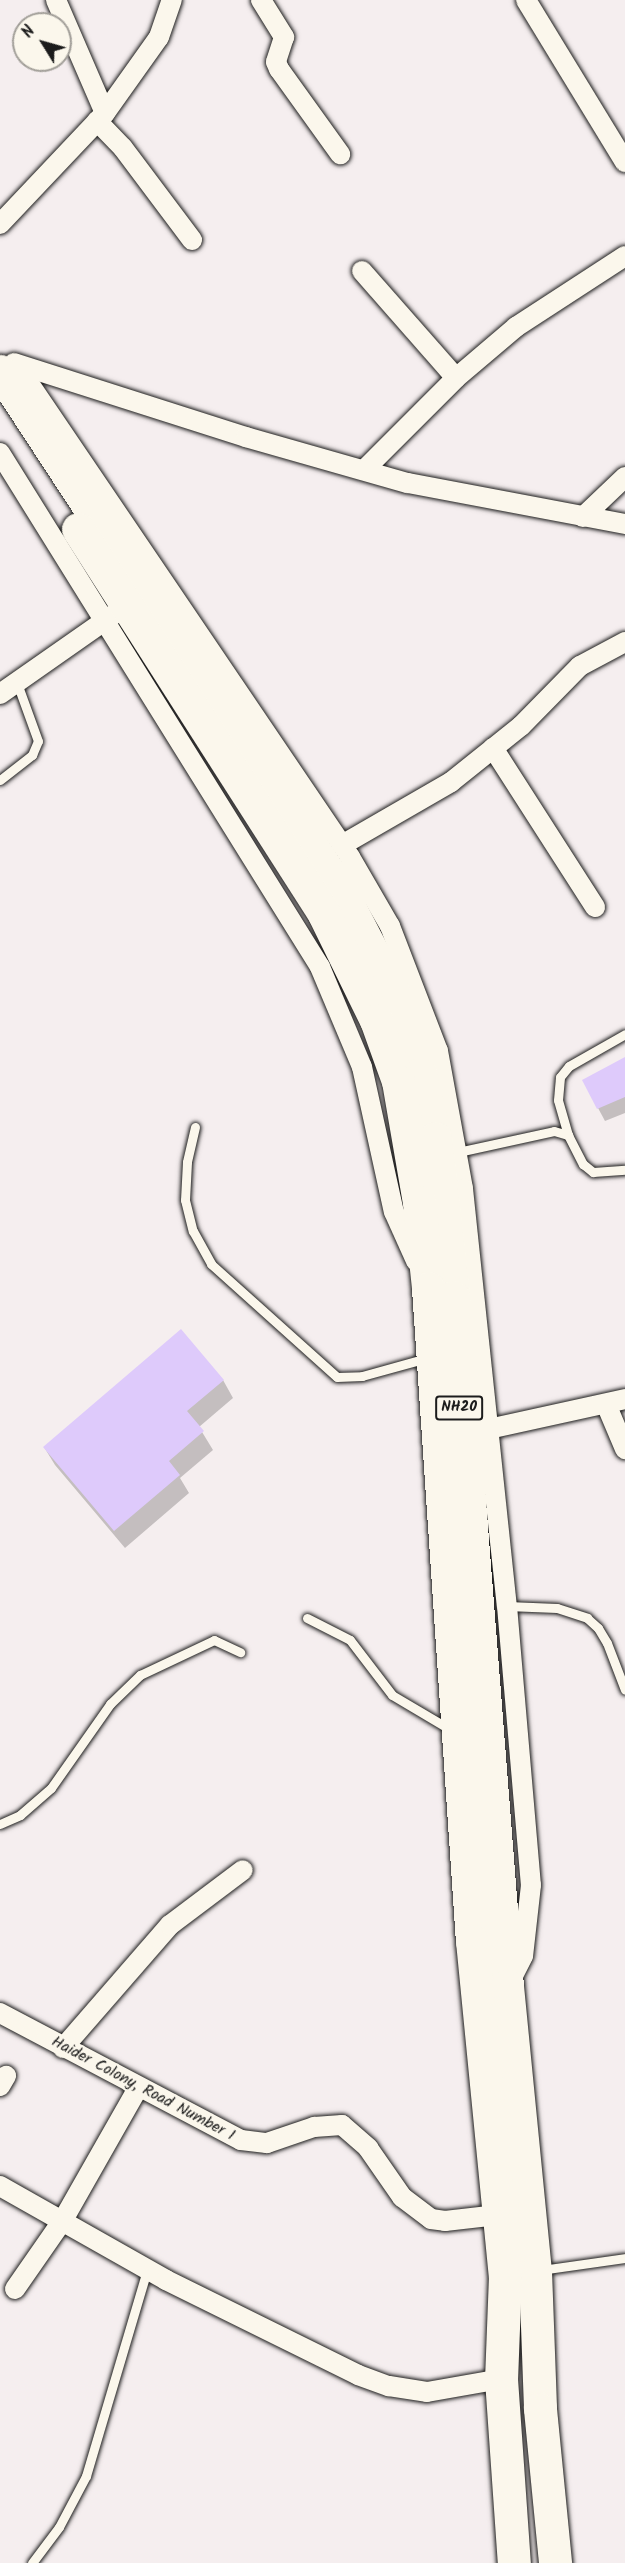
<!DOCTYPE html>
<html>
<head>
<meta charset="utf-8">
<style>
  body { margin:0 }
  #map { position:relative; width:625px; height:2563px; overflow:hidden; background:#f5eeef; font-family:Kalam,sans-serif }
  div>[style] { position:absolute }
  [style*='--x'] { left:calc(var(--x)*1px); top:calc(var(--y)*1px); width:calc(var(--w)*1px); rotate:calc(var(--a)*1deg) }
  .shadow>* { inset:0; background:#0003 }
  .building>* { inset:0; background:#decafb }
  .roads { filter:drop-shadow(0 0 2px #1c1c1c) drop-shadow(0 0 2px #1c1c1c) }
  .lane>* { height:9px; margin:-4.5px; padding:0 4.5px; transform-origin:4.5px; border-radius:4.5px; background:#fbf7ec }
  .street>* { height:20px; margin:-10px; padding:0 10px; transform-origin:10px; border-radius:10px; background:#fbf7ec }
  .highway>* { height:33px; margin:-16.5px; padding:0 16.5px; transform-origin:16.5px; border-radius:16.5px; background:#fbf7ec }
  span { translate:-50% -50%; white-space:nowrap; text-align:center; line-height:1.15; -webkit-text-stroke:4.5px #fbf7ec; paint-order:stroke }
  .shield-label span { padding:2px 4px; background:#fbf7ec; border:2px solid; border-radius:4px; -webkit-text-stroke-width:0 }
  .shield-label { font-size:15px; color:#1c1c1c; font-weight:700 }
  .street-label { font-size:16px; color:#1c1c1c }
  .north { position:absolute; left:12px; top:12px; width:60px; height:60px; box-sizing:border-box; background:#fbf7ec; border:2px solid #a29f99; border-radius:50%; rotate:307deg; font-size:16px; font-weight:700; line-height:24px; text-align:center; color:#1c1c1c }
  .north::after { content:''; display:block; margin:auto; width:21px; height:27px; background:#1c1c1c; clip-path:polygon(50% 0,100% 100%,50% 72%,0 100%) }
</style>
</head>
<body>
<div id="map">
  <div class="shadow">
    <div style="clip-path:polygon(625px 1059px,625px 1113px,605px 1121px,598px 1108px)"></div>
    <div style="clip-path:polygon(223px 1380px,233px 1398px,199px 1427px,213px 1450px,180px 1478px,189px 1493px,125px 1548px,55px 1465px,44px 1447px)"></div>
  </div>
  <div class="building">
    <div style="clip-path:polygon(625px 1057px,625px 1097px,597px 1109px,582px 1080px)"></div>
    <div style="clip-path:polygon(181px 1329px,224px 1380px,187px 1411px,204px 1431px,169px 1461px,180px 1475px,114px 1531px,43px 1447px)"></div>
  </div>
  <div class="roads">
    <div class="lane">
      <div style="--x:0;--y:780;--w:41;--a:-38"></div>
      <div style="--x:32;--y:755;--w:15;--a:-67"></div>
      <div style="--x:38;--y:741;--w:62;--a:-109.9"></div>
      <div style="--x:195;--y:1127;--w:36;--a:103"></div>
      <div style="--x:187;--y:1162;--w:38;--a:93"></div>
      <div style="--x:185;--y:1200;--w:32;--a:76"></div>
      <div style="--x:193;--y:1231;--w:38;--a:61"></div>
      <div style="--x:211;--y:1264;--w:169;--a:41.9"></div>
      <div style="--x:337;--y:1377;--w:25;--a:-2"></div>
      <div style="--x:362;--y:1376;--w:67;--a:-15.5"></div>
      <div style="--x:568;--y:1135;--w:36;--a:-106"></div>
      <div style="--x:558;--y:1100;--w:23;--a:-85"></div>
      <div style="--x:560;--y:1077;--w:14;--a:-51"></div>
      <div style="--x:569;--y:1066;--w:64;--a:-29.7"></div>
      <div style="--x:458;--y:1152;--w:98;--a:-12.3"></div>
      <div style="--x:554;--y:1131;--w:15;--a:16"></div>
      <div style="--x:568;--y:1135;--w:33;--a:63"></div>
      <div style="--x:583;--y:1164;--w:13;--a:39"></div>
      <div style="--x:593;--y:1172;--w:32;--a:-4"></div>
      <div style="--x:507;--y:1606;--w:50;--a:2.3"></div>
      <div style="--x:557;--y:1608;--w:32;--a:18"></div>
      <div style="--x:587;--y:1618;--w:15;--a:42"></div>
      <div style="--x:598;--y:1628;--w:17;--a:59"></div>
      <div style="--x:607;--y:1643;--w:50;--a:69"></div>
      <div style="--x:307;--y:1618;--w:48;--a:27.1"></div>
      <div style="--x:350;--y:1640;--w:69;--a:52.6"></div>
      <div style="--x:392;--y:1695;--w:69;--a:30.7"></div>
      <div style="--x:0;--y:1824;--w:22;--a:-24"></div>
      <div style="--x:20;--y:1815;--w:41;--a:-41.1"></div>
      <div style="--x:51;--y:1788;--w:103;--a:-54.9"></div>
      <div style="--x:110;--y:1704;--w:42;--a:-44"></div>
      <div style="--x:140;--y:1675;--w:82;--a:-25.3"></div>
      <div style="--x:214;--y:1640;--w:29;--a:25"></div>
      <div style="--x:541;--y:2270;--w:85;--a:-8.1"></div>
      <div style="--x:32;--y:2563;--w:45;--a:-53.1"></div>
      <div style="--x:59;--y:2527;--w:58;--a:-62.1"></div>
      <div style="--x:86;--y:2476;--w:215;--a:-73.5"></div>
    </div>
    <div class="street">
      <div style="--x:56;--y:0;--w:123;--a:66.6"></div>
      <div style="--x:261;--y:0;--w:44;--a:58.1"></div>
      <div style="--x:284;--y:37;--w:26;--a:108"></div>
      <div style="--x:276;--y:62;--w:8;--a:67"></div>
      <div style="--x:279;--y:69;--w:105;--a:54.3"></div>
      <div style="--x:526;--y:0;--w:190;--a:58.6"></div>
      <div style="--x:97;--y:121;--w:37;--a:46"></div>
      <div style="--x:123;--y:148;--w:115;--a:53.1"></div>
      <div style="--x:0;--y:224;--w:153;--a:-46.6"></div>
      <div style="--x:105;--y:113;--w:93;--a:-54.6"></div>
      <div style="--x:159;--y:37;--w:39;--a:-71"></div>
      <div style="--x:362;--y:271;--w:142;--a:48.7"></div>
      <div style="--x:14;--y:363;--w:244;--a:17.7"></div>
      <div style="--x:246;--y:437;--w:168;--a:15.9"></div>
      <div style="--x:408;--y:483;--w:221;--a:10.7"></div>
      <div style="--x:16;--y:364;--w:595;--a:55.88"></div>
      <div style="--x:350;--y:857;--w:80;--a:59.9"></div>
      <div style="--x:390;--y:926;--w:134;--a:69"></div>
      <div style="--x:438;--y:1051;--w:140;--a:79.7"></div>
      <div style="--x:463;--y:1189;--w:419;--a:84"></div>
      <div style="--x:507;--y:1606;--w:280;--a:85.1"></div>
      <div style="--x:531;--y:1885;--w:71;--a:96.4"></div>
      <div style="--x:523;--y:1956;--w:28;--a:117"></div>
      <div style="--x:0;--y:453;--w:605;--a:58.09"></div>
      <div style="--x:320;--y:967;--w:108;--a:67.2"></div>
      <div style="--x:362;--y:1067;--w:148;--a:77.6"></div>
      <div style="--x:394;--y:1212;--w:54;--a:65.8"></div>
      <div style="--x:364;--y:470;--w:130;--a:-45"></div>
      <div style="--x:456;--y:378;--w:79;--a:-40.4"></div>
      <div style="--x:516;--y:327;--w:130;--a:-33.1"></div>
      <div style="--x:583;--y:517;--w:58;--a:-43.6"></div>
      <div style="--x:0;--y:694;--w:138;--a:-35"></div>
      <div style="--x:493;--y:748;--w:189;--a:57.3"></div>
      <div style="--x:342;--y:845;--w:126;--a:-30"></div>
      <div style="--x:451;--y:782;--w:90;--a:-38.7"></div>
      <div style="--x:521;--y:726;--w:84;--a:-45.5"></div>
      <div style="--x:580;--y:666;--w:51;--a:-28.1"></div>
      <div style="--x:606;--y:1404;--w:49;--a:67.1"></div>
      <div style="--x:475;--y:1432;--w:154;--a:-12.4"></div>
      <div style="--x:0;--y:2013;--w:272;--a:27.8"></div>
      <div style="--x:241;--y:2140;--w:26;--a:7"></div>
      <div style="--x:267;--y:2143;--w:50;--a:-18.8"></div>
      <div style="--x:314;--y:2127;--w:28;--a:-4"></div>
      <div style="--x:342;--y:2125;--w:35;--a:41"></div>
      <div style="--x:368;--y:2148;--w:60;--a:55.2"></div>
      <div style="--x:402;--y:2197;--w:36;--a:37"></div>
      <div style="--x:431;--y:2219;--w:14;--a:8"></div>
      <div style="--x:445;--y:2221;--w:53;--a:-6.5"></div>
      <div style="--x:63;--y:2048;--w:163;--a:-49"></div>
      <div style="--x:170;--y:1925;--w:91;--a:-37"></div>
      <div style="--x:0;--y:2086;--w:12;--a:-59"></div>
      <div style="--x:0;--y:2186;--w:191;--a:29.5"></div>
      <div style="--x:166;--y:2280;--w:214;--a:26.3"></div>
      <div style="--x:358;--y:2375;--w:33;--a:20"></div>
      <div style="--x:389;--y:2386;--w:38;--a:9"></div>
      <div style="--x:427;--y:2392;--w:75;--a:-10"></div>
      <div style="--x:15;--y:2289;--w:84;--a:-55.2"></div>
      <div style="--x:63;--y:2220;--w:152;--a:-60.4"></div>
    </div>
    <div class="highway">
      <div style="--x:0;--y:371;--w:624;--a:56.77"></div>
      <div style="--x:342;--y:893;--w:111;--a:62.7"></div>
      <div style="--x:393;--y:992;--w:86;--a:71.8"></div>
      <div style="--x:420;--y:1074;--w:66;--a:76.8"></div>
      <div style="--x:435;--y:1138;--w:160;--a:83.5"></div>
      <div style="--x:453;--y:1297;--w:691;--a:85.52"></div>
      <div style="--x:507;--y:1986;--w:286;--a:84.4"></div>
      <div style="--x:535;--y:2271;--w:138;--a:87.9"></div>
      <div style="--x:540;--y:2409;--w:155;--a:84.4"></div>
      <div style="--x:78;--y:529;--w:457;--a:57.4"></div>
      <div style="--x:324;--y:914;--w:118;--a:63.9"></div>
      <div style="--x:376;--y:1020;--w:65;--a:70.2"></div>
      <div style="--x:398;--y:1081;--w:123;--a:80.2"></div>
      <div style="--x:419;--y:1202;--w:86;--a:84"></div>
      <div style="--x:428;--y:1288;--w:654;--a:86.15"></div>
      <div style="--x:472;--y:1941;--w:337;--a:84.4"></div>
      <div style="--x:505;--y:2276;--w:103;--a:92.2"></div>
      <div style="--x:501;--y:2379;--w:184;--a:86"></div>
    </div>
  </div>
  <div class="shield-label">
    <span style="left:459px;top:1408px">NH20</span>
  </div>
  <div class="street-label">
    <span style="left:143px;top:2089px;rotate:28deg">Haider Colony, Road Number 1</span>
  </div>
  <div class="north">N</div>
</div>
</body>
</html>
